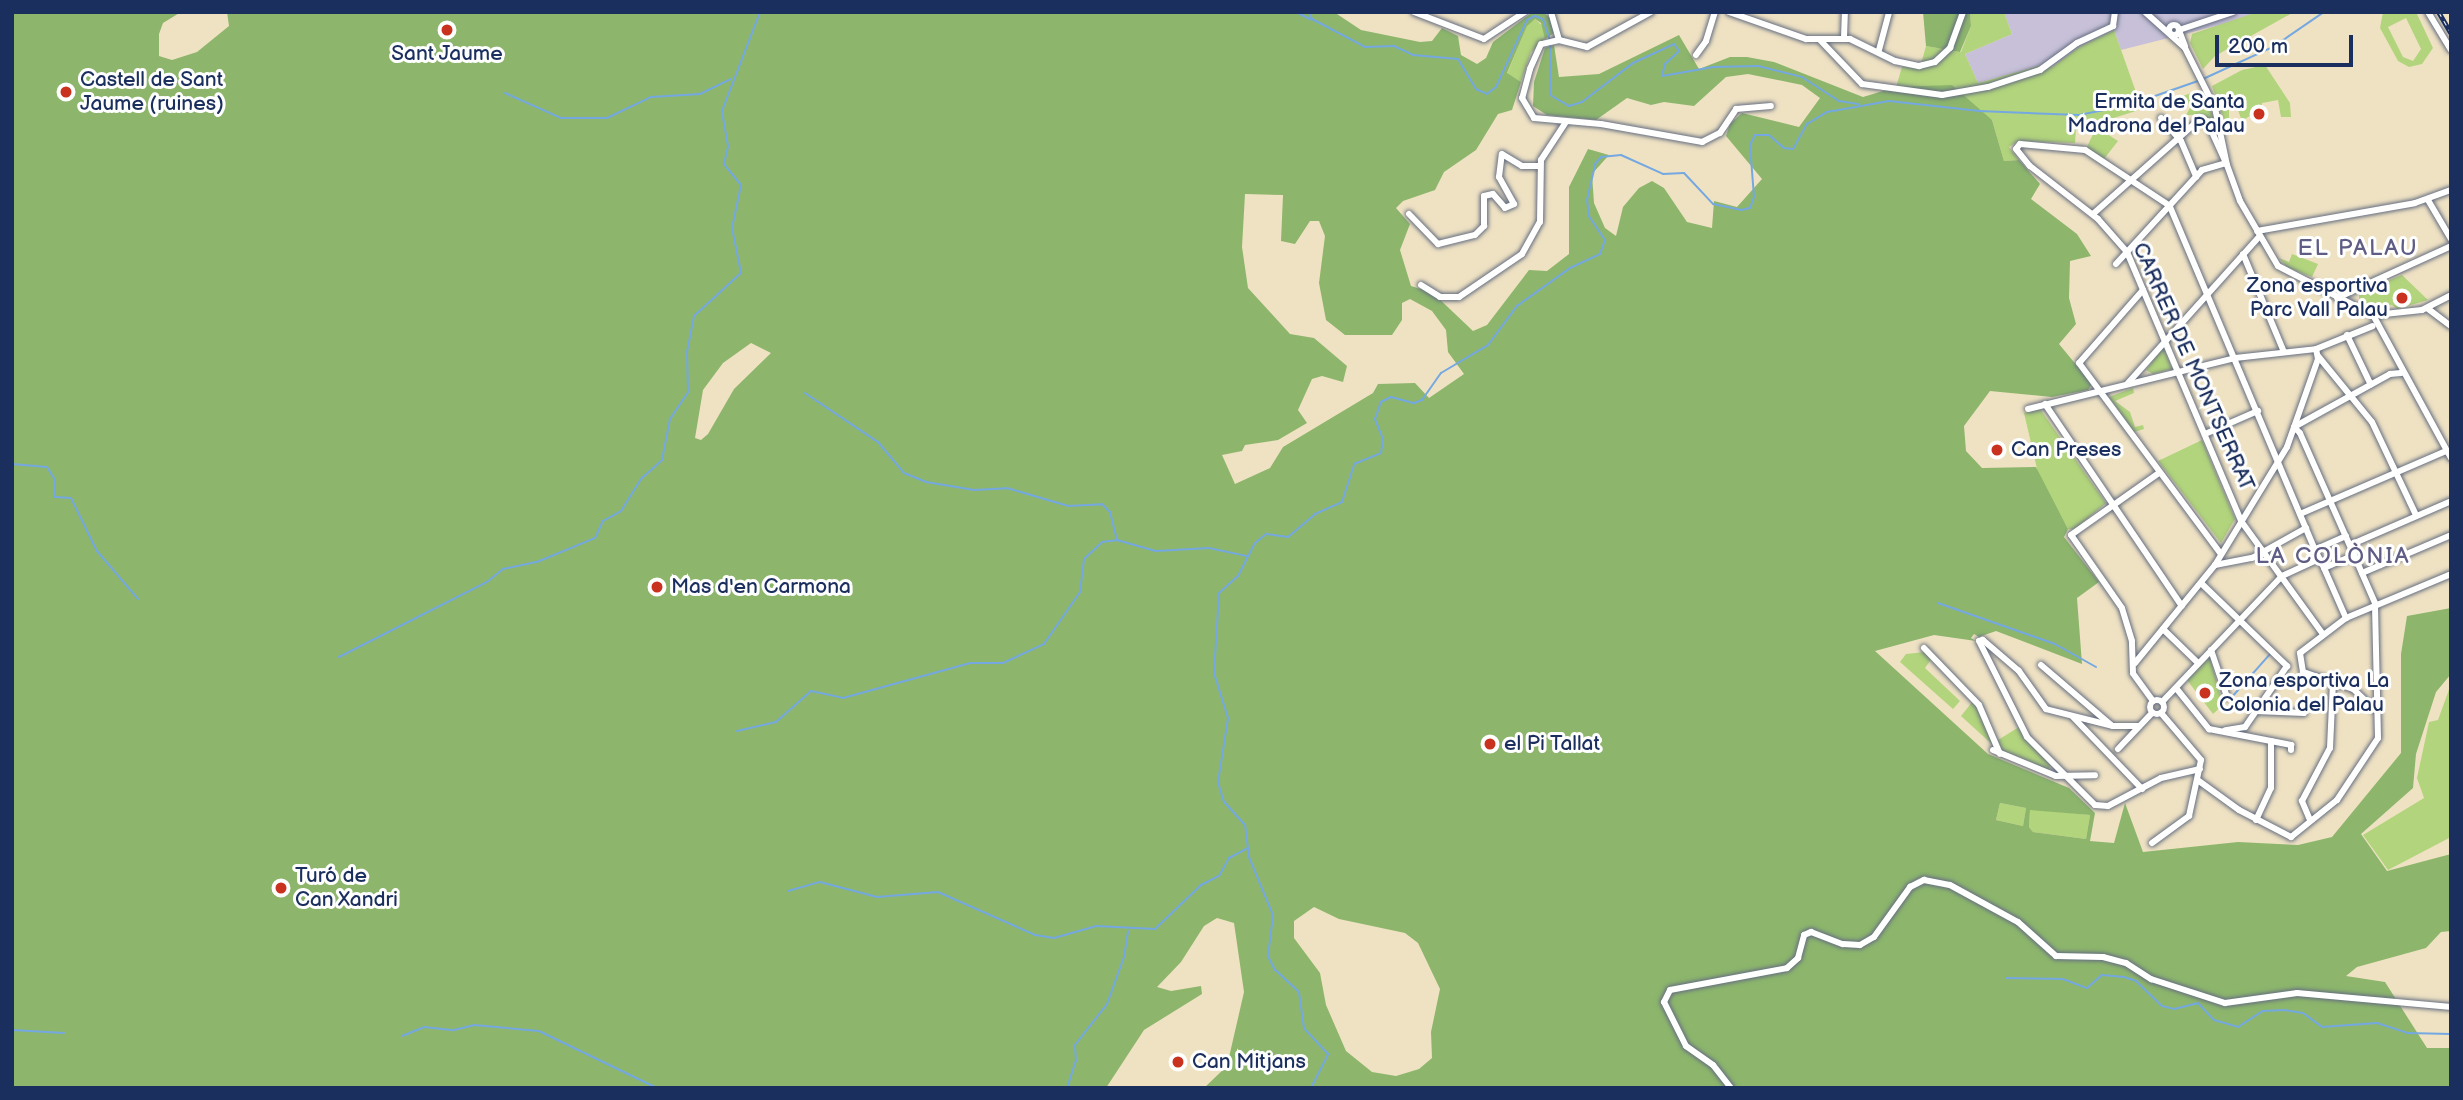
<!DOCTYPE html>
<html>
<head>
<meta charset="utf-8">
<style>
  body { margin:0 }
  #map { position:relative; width:2463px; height:1100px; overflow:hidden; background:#efe2c3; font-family:"Balsamiq Sans",sans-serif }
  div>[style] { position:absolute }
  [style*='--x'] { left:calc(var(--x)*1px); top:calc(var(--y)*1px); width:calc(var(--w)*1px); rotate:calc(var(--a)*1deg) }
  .industrial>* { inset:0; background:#c7c0d8 }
  .green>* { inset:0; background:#b2d47c }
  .forest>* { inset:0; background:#8db66c }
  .stream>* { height:2px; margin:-1px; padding:0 1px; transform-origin:1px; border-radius:1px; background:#75a8e1 }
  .roads { filter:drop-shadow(0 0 2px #656e81) drop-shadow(0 0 2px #656e81) }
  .minor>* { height:6px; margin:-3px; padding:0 3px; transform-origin:3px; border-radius:3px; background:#fff }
  .minor>.ring { margin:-3px; padding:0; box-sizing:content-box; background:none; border:6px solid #fff; border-radius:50% }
  .rail>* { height:4.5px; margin-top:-2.25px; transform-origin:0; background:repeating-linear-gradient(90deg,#fff 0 5px,#1b2f5e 0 10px); box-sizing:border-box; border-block:2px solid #1b2f5e }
  .dots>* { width:19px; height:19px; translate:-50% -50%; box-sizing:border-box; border:4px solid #fff; border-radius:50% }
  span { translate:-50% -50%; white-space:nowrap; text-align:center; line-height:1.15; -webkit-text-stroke:6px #fff; paint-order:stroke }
  .poi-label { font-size:21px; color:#1b2f5e }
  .left { translate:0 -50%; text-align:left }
  .right { translate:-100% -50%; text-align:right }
  .street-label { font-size:21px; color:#1b2f5e }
  .neighbourhood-label { font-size:23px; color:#5f5c85; letter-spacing:2px }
  .frame { position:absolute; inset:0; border:14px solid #1b2f5e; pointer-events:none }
  .scale { position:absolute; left:2215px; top:35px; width:138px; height:32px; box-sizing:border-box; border:4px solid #1b2f5e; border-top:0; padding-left:9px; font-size:21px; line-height:24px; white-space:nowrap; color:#1b2f5e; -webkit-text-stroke:5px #fff; paint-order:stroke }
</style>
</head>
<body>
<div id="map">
  <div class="industrial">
    <div style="clip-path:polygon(2004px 12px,2271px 12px,2121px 50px,2114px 30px,2079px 47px,2052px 67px,2042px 65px,1978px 83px,1965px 54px,2012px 34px)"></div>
  </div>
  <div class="green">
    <div style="clip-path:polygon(1970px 12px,2004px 12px,2012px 34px,1965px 54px,1978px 83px,2042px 65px,2052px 67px,2079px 47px,2114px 30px,2142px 109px,2076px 130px,2075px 143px,2018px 141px,2009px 147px,2019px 160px,2004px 161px,1992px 120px,1896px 87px,1902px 67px,1920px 68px,1926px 46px,1961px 52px,1971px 26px)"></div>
    <div style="clip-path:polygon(2257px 12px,2294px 12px,2215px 56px,2203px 69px,2190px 43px,2192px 34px)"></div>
    <div style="clip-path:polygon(evenodd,2383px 12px,2417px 14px,2433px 48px,2422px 64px,2409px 67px,2398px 61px,2380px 28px,2383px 12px,2406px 18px,2421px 49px,2413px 61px,2403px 57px,2388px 27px,2406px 18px)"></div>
    <div style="clip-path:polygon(1535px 19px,1546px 29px,1545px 39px,1531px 52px,1521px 82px,1507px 74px,1527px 25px)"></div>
    <div style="clip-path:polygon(2265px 65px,2290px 103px,2291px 117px,2281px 117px,2278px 100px,2262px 103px,2262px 108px,2242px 121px,2236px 105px,2229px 108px,2229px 134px,2212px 86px,2242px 70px)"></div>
    <div style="clip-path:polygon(2200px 90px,2212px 114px,2215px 123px,2211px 125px,2205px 115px,2186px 115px,2191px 106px,2182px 100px,2177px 103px,2177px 98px)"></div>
    <div style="clip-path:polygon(2094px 132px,2104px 132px,2118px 141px,2104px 159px,2087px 147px)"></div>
    <div style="clip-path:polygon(2292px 254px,2318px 264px,2312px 277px,2287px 267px,2279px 258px,2289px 262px)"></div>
    <div style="clip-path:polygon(2402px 275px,2428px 300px,2397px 309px,2392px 305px,2371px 309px,2359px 302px,2359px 293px,2350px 296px)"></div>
    <div style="clip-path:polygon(2163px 347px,2172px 369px,2153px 374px,2146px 370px)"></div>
    <div style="clip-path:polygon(2133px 388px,2134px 393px,2115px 401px,2130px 412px,2135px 427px,2143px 425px,2144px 429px,2134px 432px,2109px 397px)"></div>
    <div style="clip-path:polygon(2040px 409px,2106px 503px,2075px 529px,2068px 529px,2038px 473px,2024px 413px)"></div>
    <div style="clip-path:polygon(2202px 440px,2235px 519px,2221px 543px,2158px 461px)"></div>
    <div style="clip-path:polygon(1925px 652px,1932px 658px,1925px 668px,1960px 701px,1953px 709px,1900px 662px,1906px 654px)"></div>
    <div style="clip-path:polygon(2210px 657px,2223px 705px,2213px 714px,2187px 680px)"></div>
    <div style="clip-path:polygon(2451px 684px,2451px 837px,2388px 870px,2363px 835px,2424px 798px,2417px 778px,2429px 722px,2438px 720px)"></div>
    <div style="clip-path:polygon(1973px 701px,1976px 706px,1995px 747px,1961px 716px)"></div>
    <div style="clip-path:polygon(2019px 727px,2050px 765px,2049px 770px,2002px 750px,1998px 740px)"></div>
    <div style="clip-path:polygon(2000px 803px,2026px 808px,2023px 826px,1996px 820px)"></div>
    <div style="clip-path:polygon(2030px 809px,2090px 815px,2086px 839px,2033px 832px,2029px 827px)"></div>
  </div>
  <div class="forest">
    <div style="clip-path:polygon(evenodd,12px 12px,181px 12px,163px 23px,159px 34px,159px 56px,172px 60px,197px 52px,229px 26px,227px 12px,1334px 12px,1361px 30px,1420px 42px,1432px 41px,1442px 28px,1458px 36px,1461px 55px,1477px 64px,1486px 58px,1493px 42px,1530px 14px,1543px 12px,1553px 21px,1554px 33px,1545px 39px,1541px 23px,1535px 19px,1527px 26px,1507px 73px,1521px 82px,1512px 110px,1498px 114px,1476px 150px,1444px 172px,1435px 190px,1403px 201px,1396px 208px,1410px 224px,1400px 250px,1411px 286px,1433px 293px,1473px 331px,1487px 325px,1529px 270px,1547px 271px,1569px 254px,1569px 187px,1588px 149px,1609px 155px,1592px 174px,1594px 203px,1605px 228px,1616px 236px,1623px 207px,1639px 188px,1652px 181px,1664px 188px,1687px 222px,1712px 228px,1714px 201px,1737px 207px,1762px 179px,1726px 136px,1730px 124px,1742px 113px,1799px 127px,1820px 98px,1802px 85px,1748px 74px,1726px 77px,1694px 106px,1664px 102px,1651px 105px,1627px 98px,1596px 120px,1547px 115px,1533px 106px,1534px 82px,1545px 48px,1554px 45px,1559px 77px,1599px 74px,1679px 35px,1699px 69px,1730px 57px,1747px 57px,1774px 62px,1863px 97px,1896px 87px,1952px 85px,1992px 120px,2004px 161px,2019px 160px,2040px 184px,2031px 199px,2077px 234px,2091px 256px,2070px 261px,2069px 298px,2076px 324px,2059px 344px,2092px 384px,2088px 390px,2052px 397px,1990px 391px,1964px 426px,1966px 451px,1982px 468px,2036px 467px,2068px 529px,2064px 537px,2099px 582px,2077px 598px,2082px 664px,1996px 631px,1979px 637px,1974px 634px,1971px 638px,1976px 641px,1934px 635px,1875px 651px,1988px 754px,2069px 788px,2095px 813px,2090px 841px,2114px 843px,2125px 803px,2143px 852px,2238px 842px,2298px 845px,2332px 837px,2401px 753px,2401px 654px,2407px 616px,2451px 608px,2451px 674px,2436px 692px,2416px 754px,2413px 788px,2361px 834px,2387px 871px,2451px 854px,2451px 931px,2441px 932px,2426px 948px,2357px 967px,2346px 976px,2385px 982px,2427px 1048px,2451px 1048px,2451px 1088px,1204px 1088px,1227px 1066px,1244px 992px,1234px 923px,1217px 918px,1204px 926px,1181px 962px,1157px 987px,1171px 991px,1201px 986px,1202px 994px,1144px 1030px,1106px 1088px,12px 1088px,12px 12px,1245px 194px,1283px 195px,1281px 241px,1295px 244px,1310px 221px,1319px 221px,1325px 236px,1319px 283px,1326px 320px,1345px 335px,1392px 335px,1402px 320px,1402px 303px,1410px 299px,1432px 311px,1446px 330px,1448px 352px,1464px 374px,1429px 398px,1415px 383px,1378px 384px,1373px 393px,1283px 447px,1270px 468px,1235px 484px,1222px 455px,1242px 451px,1245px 445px,1278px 440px,1307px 423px,1298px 410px,1312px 379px,1322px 376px,1343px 382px,1347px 366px,1314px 338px,1290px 334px,1248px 288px,1242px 247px,1245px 194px,12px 12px,751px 343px,771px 353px,734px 389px,708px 434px,701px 440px,695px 438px,703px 390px,723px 363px,751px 343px,12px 12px,2000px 803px,2026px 808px,2023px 826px,1996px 820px,2000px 803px,12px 12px,2030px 810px,2090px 815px,2086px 839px,2033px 832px,2029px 827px,2030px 810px,12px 12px,1314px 907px,1339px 919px,1405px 933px,1418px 943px,1440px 989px,1431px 1032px,1432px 1058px,1419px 1069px,1396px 1076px,1372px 1072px,1346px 1051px,1326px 1005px,1320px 973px,1294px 938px,1294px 921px,1314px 907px)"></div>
    <div style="clip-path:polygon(1923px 12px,1970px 12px,1971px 26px,1960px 52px,1926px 46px)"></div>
  </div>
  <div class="stream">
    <div style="--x:1296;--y:12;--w:16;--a:27"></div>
    <div style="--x:1309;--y:12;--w:8;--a:67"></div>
    <div style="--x:1312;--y:19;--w:60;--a:27.8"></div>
    <div style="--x:1365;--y:47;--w:29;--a:-2"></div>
    <div style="--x:1394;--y:46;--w:21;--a:25"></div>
    <div style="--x:1413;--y:55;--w:45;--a:5.1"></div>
    <div style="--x:1458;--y:59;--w:35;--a:59"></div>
    <div style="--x:1476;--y:89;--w:12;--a:24"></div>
    <div style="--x:1487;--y:94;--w:11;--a:-38"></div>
    <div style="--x:1496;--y:87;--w:74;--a:-65.2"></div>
    <div style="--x:1527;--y:20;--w:9;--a:-27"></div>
    <div style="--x:1535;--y:16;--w:9;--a:21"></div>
    <div style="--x:1543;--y:19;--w:22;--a:72"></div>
    <div style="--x:103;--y:13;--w:2;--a:-27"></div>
    <div style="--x:1550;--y:45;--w:50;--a:90"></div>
    <div style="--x:1550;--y:95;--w:22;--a:30"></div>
    <div style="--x:1569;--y:106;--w:14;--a:-17"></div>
    <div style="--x:1582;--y:102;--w:64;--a:-37.4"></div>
    <div style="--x:1633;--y:63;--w:45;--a:-24.9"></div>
    <div style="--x:1674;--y:44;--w:9;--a:54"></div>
    <div style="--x:1679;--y:51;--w:19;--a:137"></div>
    <div style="--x:1665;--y:64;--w:12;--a:104"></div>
    <div style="--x:1662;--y:76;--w:52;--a:-10"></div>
    <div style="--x:1713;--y:67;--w:45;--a:-1.3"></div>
    <div style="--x:1758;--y:66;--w:45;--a:14"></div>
    <div style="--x:1802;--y:77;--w:44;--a:33"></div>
    <div style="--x:1839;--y:101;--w:20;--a:9"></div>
    <div style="--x:2203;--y:79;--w:77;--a:-24.6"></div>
    <div style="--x:2273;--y:47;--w:62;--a:-34.5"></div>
    <div style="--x:505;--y:93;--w:61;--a:24.1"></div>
    <div style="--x:561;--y:118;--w:46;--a:0"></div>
    <div style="--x:607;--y:118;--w:49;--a:-25.5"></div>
    <div style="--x:651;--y:97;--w:49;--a:-3.5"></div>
    <div style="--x:700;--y:94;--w:34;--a:-26"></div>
    <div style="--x:805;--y:393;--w:88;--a:33.9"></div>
    <div style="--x:878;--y:442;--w:40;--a:50"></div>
    <div style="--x:904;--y:473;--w:24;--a:22"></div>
    <div style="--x:926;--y:482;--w:49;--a:9.5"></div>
    <div style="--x:974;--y:490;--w:33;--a:-3"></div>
    <div style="--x:1007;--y:488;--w:64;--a:16.4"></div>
    <div style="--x:1068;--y:506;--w:34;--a:-3"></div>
    <div style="--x:1102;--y:504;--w:11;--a:45"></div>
    <div style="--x:1110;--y:512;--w:29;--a:76"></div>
    <div style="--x:1117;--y:540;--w:41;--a:15.8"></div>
    <div style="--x:1156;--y:551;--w:53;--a:-3.2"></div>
    <div style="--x:1209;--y:548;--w:39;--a:12"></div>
    <div style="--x:12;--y:464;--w:35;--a:5"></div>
    <div style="--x:47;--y:467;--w:15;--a:58"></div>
    <div style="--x:55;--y:480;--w:17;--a:90"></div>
    <div style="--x:55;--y:497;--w:16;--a:4"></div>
    <div style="--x:71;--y:498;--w:59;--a:63.9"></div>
    <div style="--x:97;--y:551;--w:63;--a:49.5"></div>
    <div style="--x:1938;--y:603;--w:124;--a:19.3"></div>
    <div style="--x:2055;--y:644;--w:47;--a:29.3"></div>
    <div style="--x:339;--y:657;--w:166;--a:-26.9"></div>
    <div style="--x:487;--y:582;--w:21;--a:-39"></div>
    <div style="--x:503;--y:569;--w:35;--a:-12"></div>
    <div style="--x:537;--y:562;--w:63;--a:-22.5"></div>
    <div style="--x:595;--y:538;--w:19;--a:-65"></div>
    <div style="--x:603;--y:521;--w:21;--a:-29"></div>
    <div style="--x:621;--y:511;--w:39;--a:-58"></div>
    <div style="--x:642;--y:478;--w:27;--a:-42"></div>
    <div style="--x:662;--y:460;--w:42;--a:-79"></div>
    <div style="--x:670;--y:419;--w:32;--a:-56"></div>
    <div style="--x:688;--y:392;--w:40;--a:-91.4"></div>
    <div style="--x:687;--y:352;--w:37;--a:-79"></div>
    <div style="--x:694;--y:316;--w:64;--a:-42.5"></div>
    <div style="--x:741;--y:273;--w:46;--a:-101.3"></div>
    <div style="--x:732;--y:228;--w:44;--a:-78.2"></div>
    <div style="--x:741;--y:185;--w:27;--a:-129"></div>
    <div style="--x:724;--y:164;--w:18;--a:-77"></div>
    <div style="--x:728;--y:146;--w:36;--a:-100"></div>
    <div style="--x:722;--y:111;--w:106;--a:-69"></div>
    <div style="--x:2231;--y:698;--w:60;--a:-48.4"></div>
    <div style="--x:737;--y:731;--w:40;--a:-13"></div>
    <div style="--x:776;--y:722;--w:47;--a:-41.5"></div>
    <div style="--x:811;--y:691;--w:33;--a:12"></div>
    <div style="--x:843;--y:698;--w:132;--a:-15.4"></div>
    <div style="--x:970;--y:663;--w:33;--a:0"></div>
    <div style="--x:1003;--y:663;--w:45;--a:-24.9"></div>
    <div style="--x:1044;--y:644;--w:63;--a:-55.3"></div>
    <div style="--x:1080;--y:592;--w:33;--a:-83"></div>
    <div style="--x:1084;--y:559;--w:25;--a:-43"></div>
    <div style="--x:1102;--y:542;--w:16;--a:-7"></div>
    <div style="--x:788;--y:891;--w:33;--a:-16"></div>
    <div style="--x:820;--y:882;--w:59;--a:14.7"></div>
    <div style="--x:877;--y:897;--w:61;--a:-4.7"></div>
    <div style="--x:938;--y:892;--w:106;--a:23.9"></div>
    <div style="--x:1035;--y:935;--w:19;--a:9"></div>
    <div style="--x:1054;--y:938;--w:44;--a:-15.9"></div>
    <div style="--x:1096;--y:926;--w:59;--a:2.9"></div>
    <div style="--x:1155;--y:929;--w:64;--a:-43.7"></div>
    <div style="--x:1201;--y:885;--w:20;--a:-27"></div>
    <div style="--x:1219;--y:876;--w:21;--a:-61"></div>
    <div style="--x:1229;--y:858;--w:21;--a:-28"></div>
    <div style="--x:2006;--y:978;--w:57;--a:1"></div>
    <div style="--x:2063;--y:979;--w:26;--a:21"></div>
    <div style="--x:2087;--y:988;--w:20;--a:-41"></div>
    <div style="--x:2102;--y:975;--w:22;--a:5"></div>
    <div style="--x:2124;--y:977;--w:13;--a:18"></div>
    <div style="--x:2136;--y:981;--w:36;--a:44"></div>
    <div style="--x:2162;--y:1006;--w:12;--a:14"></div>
    <div style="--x:2174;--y:1009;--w:25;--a:-14"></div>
    <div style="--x:2198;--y:1003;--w:23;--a:47"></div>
    <div style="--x:2214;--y:1020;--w:25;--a:16"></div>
    <div style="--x:2238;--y:1027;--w:30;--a:-33"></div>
    <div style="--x:2263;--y:1011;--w:21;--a:-3"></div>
    <div style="--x:2284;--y:1010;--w:19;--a:9"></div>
    <div style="--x:2303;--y:1013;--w:24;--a:36"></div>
    <div style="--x:2322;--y:1027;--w:55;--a:-4.2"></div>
    <div style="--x:2377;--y:1023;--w:32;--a:18"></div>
    <div style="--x:2407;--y:1033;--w:44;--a:1.3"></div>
    <div style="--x:12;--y:1030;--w:52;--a:3.3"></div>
    <div style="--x:402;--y:1036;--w:24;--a:-22"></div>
    <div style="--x:424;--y:1027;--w:30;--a:6"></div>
    <div style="--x:454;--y:1030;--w:21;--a:-14"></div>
    <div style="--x:474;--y:1025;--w:65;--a:5.3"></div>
    <div style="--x:539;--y:1031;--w:131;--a:25.8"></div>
    <div style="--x:1067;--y:1088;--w:28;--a:-72"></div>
    <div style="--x:1076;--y:1061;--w:16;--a:-94"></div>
    <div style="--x:1075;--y:1045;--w:52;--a:-52"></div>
    <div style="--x:1107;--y:1004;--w:50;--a:-70.1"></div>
    <div style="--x:1124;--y:957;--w:26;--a:-81"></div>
    <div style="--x:1311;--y:1088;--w:38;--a:-63"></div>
    <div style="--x:1328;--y:1054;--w:35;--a:-133"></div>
    <div style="--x:1304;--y:1028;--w:36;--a:-98"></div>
    <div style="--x:1299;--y:992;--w:33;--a:-137"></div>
    <div style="--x:1275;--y:970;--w:16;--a:-117"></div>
    <div style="--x:1268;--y:956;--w:41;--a:-83"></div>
    <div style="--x:1273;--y:915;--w:63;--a:-112.5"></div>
    <div style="--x:1249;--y:857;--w:32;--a:-97"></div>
    <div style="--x:1245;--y:825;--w:31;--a:-132"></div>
    <div style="--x:1224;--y:802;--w:21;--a:-107"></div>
    <div style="--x:1218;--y:782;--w:65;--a:-81.1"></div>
    <div style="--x:1228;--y:718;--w:47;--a:-107.3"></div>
    <div style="--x:1214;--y:673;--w:80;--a:-86.4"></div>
    <div style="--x:1219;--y:593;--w:25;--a:-42"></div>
    <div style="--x:1238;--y:576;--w:36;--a:-63"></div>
    <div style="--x:1254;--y:544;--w:16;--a:-40"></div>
    <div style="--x:1266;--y:534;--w:22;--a:8"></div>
    <div style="--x:1288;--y:537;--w:35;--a:-40"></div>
    <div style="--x:1315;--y:514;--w:30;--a:-24"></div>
    <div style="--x:1342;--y:502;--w:40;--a:-72"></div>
    <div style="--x:1354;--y:464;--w:29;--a:-22"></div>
    <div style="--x:1381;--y:453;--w:14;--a:-82"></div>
    <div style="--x:1383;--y:439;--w:22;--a:-112"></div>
    <div style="--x:1375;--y:419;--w:18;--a:-71"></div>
    <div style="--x:1381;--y:402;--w:11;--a:-27"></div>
    <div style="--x:1391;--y:397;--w:24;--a:15"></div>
    <div style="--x:1414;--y:403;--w:9;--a:-21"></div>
    <div style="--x:1422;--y:400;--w:33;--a:-55"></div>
    <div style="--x:1441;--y:373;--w:55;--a:-30.8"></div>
    <div style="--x:1488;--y:345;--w:49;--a:-53.4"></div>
    <div style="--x:1517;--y:306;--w:65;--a:-35.6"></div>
    <div style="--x:1570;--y:268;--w:33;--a:-25"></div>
    <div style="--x:1600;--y:254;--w:15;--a:-70"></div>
    <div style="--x:1605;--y:240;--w:29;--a:-124"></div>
    <div style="--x:1589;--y:216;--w:16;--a:-97"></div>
    <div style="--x:1587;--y:200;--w:37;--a:-77"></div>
    <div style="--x:1595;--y:164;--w:9;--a:-49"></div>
    <div style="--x:1601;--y:157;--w:20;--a:-6"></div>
    <div style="--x:1621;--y:155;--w:46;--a:24.3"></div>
    <div style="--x:1663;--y:174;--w:21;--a:-3"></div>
    <div style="--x:1684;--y:173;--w:42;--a:46.9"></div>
    <div style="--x:1713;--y:204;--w:29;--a:12"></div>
    <div style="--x:1741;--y:210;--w:9;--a:-13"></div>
    <div style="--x:1750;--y:208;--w:12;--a:-70"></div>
    <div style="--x:1754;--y:197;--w:52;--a:-94.4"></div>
    <div style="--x:1750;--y:145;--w:11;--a:-63"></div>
    <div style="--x:1755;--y:135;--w:14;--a:0"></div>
    <div style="--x:1769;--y:135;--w:20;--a:41"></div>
    <div style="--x:1784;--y:148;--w:9;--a:6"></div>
    <div style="--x:1793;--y:149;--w:29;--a:-61"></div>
    <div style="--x:1807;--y:124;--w:23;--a:-31"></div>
    <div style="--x:1827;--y:112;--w:63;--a:-10.1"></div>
    <div style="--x:1889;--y:101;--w:91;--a:6.3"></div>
    <div style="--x:1979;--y:111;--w:100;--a:2.3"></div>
    <div style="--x:2079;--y:115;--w:51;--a:-11.3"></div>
    <div style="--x:2129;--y:105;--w:73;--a:-19.2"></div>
  </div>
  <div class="roads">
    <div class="minor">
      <div style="--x:1414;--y:12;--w:75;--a:21.1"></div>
      <div style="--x:1484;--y:39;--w:49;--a:-33.4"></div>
      <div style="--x:1551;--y:12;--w:29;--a:74"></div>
      <div style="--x:1729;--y:12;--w:82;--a:19.3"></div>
      <div style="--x:1806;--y:39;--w:44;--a:0"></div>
      <div style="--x:1850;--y:39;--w:50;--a:26.1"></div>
      <div style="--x:1895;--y:61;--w:25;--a:12"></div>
      <div style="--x:1919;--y:66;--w:16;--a:-14"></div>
      <div style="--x:1935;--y:62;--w:21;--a:-43"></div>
      <div style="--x:1950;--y:48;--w:38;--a:-70"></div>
      <div style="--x:2145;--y:12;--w:54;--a:42"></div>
      <div style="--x:2185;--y:48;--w:67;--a:63.4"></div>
      <div style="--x:2215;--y:108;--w:58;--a:78.1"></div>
      <div style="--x:2227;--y:165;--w:38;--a:70"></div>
      <div style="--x:2240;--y:201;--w:75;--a:59.7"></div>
      <div style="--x:2278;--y:266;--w:107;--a:27.3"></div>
      <div style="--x:2428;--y:12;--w:44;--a:58.8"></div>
      <div class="ring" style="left:2169px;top:25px;width:4px;height:4px"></div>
      <div style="--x:1844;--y:38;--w:26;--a:-88"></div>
      <div style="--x:1559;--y:40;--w:18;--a:167"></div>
      <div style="--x:1541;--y:44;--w:27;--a:114"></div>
      <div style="--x:1530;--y:69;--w:30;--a:105"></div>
      <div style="--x:1522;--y:98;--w:23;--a:59"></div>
      <div style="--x:1534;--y:118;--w:67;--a:5.1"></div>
      <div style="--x:1601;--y:124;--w:103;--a:10.1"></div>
      <div style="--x:1702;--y:142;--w:20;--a:-27"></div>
      <div style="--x:1720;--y:133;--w:29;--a:-56"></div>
      <div style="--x:1736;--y:109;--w:35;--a:-5"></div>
      <div style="--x:1559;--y:40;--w:29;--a:14"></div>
      <div style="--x:1587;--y:47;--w:73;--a:-28.7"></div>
      <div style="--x:1820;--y:40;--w:61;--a:46.3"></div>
      <div style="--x:1862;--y:84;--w:81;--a:7.8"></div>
      <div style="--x:1942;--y:95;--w:47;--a:-9.9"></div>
      <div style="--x:1988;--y:87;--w:55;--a:-18.1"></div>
      <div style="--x:2040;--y:70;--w:46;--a:-36.1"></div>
      <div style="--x:2077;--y:43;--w:40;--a:-25"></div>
      <div style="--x:2113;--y:26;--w:14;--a:-82"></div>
      <div style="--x:2185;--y:46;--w:17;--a:-111"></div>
      <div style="--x:2179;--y:30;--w:57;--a:-18.4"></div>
      <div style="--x:1879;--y:50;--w:39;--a:-75"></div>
      <div style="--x:1696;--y:55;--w:17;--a:-54"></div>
      <div style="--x:1706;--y:41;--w:30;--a:-73"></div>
      <div style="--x:2161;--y:118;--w:30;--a:49"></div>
      <div style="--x:2181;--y:141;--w:39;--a:67"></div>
      <div style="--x:2428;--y:200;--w:45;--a:59.5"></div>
      <div style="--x:1409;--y:214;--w:42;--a:46"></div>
      <div style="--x:1438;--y:244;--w:38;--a:-14"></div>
      <div style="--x:1475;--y:235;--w:13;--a:-45"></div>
      <div style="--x:1484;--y:226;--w:30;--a:-90"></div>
      <div style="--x:1484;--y:196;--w:9;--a:-13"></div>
      <div style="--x:1493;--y:194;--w:18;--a:49"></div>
      <div style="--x:1505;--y:208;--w:10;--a:-24"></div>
      <div style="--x:1514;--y:204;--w:31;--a:-119"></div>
      <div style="--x:1499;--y:177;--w:23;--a:-83"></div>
      <div style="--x:1502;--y:154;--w:23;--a:31"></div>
      <div style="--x:1522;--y:166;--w:18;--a:0"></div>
      <div style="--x:2093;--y:214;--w:143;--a:-41.6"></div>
      <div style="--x:2200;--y:119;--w:7;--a:16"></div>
      <div style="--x:2207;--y:121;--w:48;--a:65.6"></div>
      <div style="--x:2257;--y:231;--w:160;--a:-10"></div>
      <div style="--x:2415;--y:203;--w:38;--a:-20"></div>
      <div style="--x:2243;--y:254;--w:106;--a:67.3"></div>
      <div style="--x:2116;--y:264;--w:127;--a:-47.5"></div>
      <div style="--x:2202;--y:170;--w:22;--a:-16"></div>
      <div style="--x:1421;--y:285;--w:22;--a:32"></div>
      <div style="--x:1440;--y:297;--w:19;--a:0"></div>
      <div style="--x:1459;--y:297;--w:76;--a:-34.3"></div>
      <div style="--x:1522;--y:254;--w:37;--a:-61"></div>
      <div style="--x:1540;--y:222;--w:62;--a:-89.1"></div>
      <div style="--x:1541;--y:160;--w:45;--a:-56.7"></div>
      <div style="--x:2143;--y:290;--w:97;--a:131.2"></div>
      <div style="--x:2079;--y:363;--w:238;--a:53.4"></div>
      <div style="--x:2337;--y:298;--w:125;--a:-24.5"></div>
      <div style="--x:2427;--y:308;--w:30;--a:37"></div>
      <div style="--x:2373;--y:315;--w:163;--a:61.4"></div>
      <div style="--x:2375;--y:315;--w:47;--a:-6.1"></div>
      <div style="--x:2422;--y:310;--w:33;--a:-27"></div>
      <div style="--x:2347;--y:335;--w:55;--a:64.4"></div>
      <div style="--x:2318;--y:356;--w:85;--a:50.7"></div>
      <div style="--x:2372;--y:422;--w:103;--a:64.7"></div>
      <div style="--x:2128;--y:383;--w:196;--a:-48.1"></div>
      <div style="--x:2045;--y:404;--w:244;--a:55.9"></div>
      <div style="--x:2028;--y:409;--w:213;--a:-13.8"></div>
      <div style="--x:2235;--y:358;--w:81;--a:-6.3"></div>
      <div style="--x:2316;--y:349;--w:61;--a:-22"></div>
      <div style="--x:2205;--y:434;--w:58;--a:-23.5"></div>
      <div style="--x:2300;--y:514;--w:159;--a:-23.3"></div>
      <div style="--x:2346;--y:536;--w:34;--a:156"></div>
      <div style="--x:2315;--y:550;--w:20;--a:63"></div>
      <div style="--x:2324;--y:568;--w:33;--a:-23"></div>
      <div style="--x:2354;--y:555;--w:133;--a:-113.9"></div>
      <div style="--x:2300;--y:433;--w:8;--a:-135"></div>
      <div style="--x:2294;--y:427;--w:110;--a:-28.9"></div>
      <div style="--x:2390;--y:374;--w:11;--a:-5"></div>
      <div style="--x:2350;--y:545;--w:110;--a:-23.5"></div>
      <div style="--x:2315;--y:550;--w:373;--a:-112.9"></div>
      <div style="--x:2170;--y:206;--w:102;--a:-146.6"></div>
      <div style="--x:2085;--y:150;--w:65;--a:-174.7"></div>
      <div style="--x:2020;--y:144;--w:6;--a:129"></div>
      <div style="--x:2016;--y:149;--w:22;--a:51"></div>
      <div style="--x:2030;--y:166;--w:86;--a:37.9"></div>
      <div style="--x:2098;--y:219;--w:44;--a:48.7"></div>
      <div style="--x:2127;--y:252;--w:292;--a:67"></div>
      <div style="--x:2241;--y:521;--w:138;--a:54.1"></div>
      <div style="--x:2215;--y:565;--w:38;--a:-11"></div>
      <div style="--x:2252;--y:558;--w:62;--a:-29.1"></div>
      <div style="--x:2324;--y:568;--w:55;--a:66.3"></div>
      <div style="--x:2362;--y:573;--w:97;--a:-23.1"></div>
      <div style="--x:2201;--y:583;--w:120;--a:44"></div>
      <div style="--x:2287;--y:666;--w:74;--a:124.5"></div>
      <div style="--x:2245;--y:727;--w:20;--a:171"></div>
      <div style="--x:2163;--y:629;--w:49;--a:44.2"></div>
      <div style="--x:1924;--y:648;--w:79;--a:46"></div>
      <div style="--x:1979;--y:705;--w:53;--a:66.8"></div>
      <div style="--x:2211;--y:650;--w:50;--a:71.2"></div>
      <div style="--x:2135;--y:663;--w:127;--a:-50.8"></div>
      <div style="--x:2215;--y:565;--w:138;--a:-58.6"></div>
      <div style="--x:2287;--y:447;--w:93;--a:-70.6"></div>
      <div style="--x:2318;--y:359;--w:10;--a:-101"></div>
      <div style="--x:2041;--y:665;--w:92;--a:40.6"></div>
      <div style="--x:2176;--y:688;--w:53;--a:51.2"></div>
      <div style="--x:2209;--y:729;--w:84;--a:11"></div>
      <div style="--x:2291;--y:745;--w:5;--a:90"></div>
      <div class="ring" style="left:2150px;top:700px;width:8px;height:8px"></div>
      <div style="--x:2153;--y:701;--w:34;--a:-126"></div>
      <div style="--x:2133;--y:673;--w:32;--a:-92"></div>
      <div style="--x:2132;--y:641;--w:34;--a:-107"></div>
      <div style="--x:2122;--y:608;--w:89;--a:-124.9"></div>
      <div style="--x:2071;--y:535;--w:108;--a:-35.2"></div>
      <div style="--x:2162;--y:702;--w:174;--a:-46.4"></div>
      <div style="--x:2282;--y:576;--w:41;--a:-24.7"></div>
      <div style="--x:2374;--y:709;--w:29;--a:-136"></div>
      <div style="--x:2353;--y:689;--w:53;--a:-161.2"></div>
      <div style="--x:2303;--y:672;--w:19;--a:-99"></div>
      <div style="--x:2300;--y:653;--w:58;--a:-37.3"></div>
      <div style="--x:2346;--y:618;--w:114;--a:-22.7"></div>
      <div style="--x:2256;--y:711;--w:48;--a:2.4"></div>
      <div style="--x:2073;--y:717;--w:100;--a:46.2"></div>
      <div style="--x:2139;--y:726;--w:26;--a:180"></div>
      <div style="--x:2113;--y:726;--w:69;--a:-165.8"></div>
      <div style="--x:2046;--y:709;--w:47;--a:-125.4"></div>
      <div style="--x:2019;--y:671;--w:48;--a:-139.3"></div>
      <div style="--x:1983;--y:640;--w:4;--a:166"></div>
      <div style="--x:1979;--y:641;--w:107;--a:63.4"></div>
      <div style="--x:2027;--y:737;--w:96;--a:45"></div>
      <div style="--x:2095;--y:805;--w:13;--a:4"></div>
      <div style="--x:2108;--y:806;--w:60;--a:-27.8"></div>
      <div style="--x:2161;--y:778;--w:40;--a:-13"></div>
      <div style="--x:2118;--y:749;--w:50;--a:-46.6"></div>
      <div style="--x:1993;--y:750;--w:68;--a:22.4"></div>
      <div style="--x:2056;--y:776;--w:39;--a:-1"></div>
      <div style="--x:2199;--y:781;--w:49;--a:35.9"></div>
      <div style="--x:2239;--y:810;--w:59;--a:27.4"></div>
      <div style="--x:2291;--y:837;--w:59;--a:-38.8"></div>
      <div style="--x:2337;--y:800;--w:74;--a:-56.5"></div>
      <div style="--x:2378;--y:738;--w:135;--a:-91.3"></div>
      <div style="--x:2375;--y:603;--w:52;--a:-113.6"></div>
      <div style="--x:2256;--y:820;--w:35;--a:-65"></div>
      <div style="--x:2271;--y:788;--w:47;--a:-90"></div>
      <div style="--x:2310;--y:820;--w:21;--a:-113"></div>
      <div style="--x:2302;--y:801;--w:60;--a:-62.2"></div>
      <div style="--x:2330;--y:748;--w:65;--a:-87.4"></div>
      <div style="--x:2152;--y:843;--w:46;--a:-36.1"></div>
      <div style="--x:2189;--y:816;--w:57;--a:-77.9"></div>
      <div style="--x:2201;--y:760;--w:62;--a:-130.4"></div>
      <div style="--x:1731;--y:1088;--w:29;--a:-128"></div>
      <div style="--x:1713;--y:1065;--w:33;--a:-145"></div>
      <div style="--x:1686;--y:1046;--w:49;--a:-116.6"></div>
      <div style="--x:1664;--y:1002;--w:13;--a:-63"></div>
      <div style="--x:1670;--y:990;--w:119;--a:-10.6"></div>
      <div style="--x:1787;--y:968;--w:15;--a:-42"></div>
      <div style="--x:1798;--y:958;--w:24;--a:-75"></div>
      <div style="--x:1804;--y:935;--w:8;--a:-23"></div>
      <div style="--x:1811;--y:932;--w:34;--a:21"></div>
      <div style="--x:1843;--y:944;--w:17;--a:3"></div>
      <div style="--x:1860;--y:945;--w:16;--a:-30"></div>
      <div style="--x:1874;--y:937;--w:62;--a:-54.2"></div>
      <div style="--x:1910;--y:887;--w:16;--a:-27"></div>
      <div style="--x:1924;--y:880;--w:26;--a:11"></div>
      <div style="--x:1950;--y:885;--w:77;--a:28.6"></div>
      <div style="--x:2018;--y:922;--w:51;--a:41.8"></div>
      <div style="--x:2056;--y:956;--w:47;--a:1.2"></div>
      <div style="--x:2103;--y:957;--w:24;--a:15"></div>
      <div style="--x:2126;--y:963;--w:30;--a:33"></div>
      <div style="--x:2151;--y:979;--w:78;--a:18"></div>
      <div style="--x:2225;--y:1003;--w:73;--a:-7.9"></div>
      <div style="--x:2297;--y:993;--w:155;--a:5.2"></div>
    </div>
  </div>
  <div class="rail">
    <div style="--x:2439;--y:12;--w:24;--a:60"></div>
  </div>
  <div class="dots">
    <div style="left:447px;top:30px;background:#c8321e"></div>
    <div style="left:66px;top:92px;background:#c8321e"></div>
    <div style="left:2259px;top:114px;background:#c8321e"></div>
    <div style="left:2402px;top:298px;background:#c8321e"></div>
    <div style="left:1997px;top:450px;background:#c8321e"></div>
    <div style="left:657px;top:587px;background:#c8321e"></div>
    <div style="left:2205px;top:693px;background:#c8321e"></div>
    <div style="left:1490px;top:744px;background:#c8321e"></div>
    <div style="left:281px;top:888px;background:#c8321e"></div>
    <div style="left:1178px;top:1062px;background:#c8321e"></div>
  </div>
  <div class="poi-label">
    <span style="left:447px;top:54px">Sant Jaume</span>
    <span class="left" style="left:80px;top:92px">Castell de Sant<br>Jaume (ruines)</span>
    <span class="right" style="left:2245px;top:114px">Ermita de Santa<br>Madrona del Palau</span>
    <span class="right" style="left:2388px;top:298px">Zona esportiva<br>Parc Vall Palau</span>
    <span class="left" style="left:2011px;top:450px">Can Preses</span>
    <span class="left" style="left:671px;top:587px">Mas d'en Carmona</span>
    <span class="left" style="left:2219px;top:693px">Zona esportiva La<br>Colonia del Palau</span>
    <span class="left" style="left:1504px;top:744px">el Pi Tallat</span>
    <span class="left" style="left:295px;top:888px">Turó de<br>Can Xandri</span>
    <span class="left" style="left:1192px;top:1062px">Can Mitjans</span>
  </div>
  <div class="street-label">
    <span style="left:2193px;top:367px;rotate:66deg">CARRER DE MONTSERRAT</span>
  </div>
  <div class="neighbourhood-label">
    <span style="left:2358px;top:248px">EL PALAU</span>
    <span style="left:2333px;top:556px">LA COLÒNIA</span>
  </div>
  <div class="frame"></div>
  <div class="scale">200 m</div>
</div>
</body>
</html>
